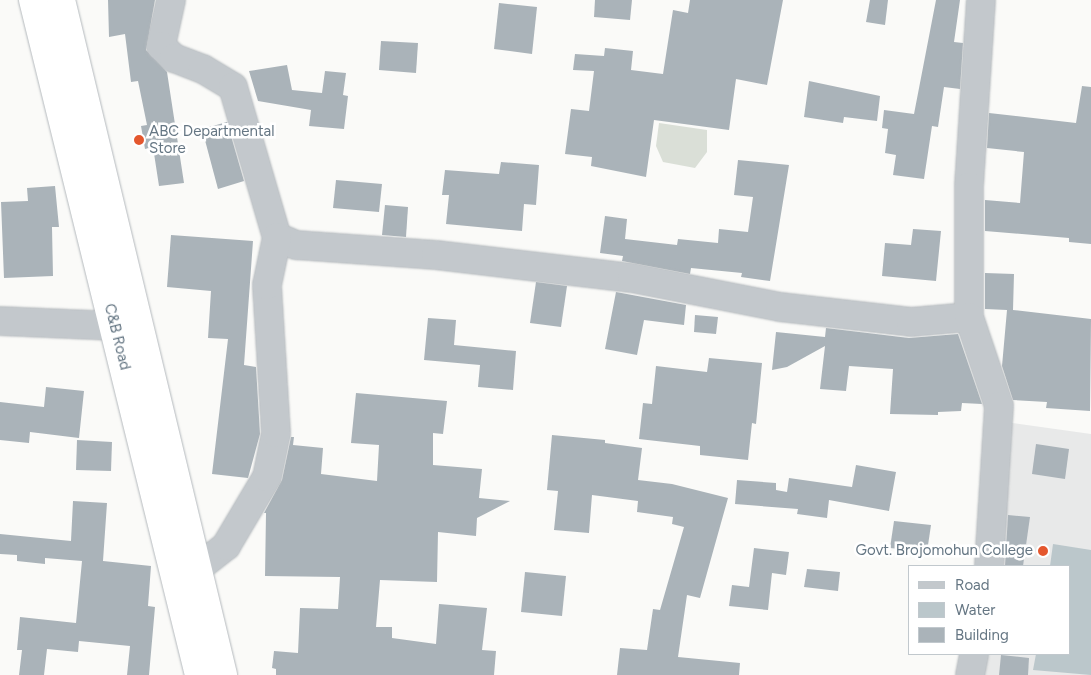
<!DOCTYPE html>
<html>
<head>
<meta charset="utf-8">
<style>
  body { margin:0 }
  #map { position:relative; width:1091px; height:675px; overflow:hidden; background:#fafaf8; font-family:Figtree,sans-serif }
  div>[style] { position:absolute }
  [style*='--x'] { left:calc(var(--x)*1px); top:calc(var(--y)*1px); width:calc(var(--w)*1px); rotate:calc(var(--a)*1deg) }
  .built>* { inset:0; background:#e8e9e9 }
  .green>* { inset:0; background:#dadfd7 }
  .water>* { inset:0; background:#bbc7cb }
  .building>* { inset:0; background:#aab3b9 }
  .roads { filter:drop-shadow(0 0 1px #b4b9bd) drop-shadow(0 0 1px #b4b9bd) }
  .minor>* { height:28px; margin:-14px; padding:0 14px; transform-origin:14px; border-radius:14px; background:#c3c8cc }
  .highway>* { height:28px; margin:-14px; padding:0 14px; transform-origin:14px; border-radius:14px; background:#fff }
  .dots>* { width:14px; height:14px; translate:-50% -50%; box-sizing:border-box; border:2px solid #fff; border-radius:50% }
  span { translate:-50% -50%; white-space:nowrap; text-align:center; line-height:1.15; -webkit-text-stroke:5px #fff; paint-order:stroke }
  .poi-label { font-size:15px; color:#657683 }
  .left { translate:0 -50%; text-align:left }
  .right { translate:-100% -50%; text-align:right }
  .street-label { font-size:15px; color:#657683 }
  .legend { position:absolute; left:908px; top:565px; width:162px; height:90px; box-sizing:border-box; background:#fff; border:1px solid #c1c8cd; margin:0; padding:6px 9px; list-style:none; font-size:15px; color:#657683 }
  .legend li { display:flex; align-items:center; gap:10px; height:25px }
  .legend b { width:25px; border:1px solid #c1c8cd }
</style>
</head>
<body>
<div id="map">
  <div class="built">
    <div style="clip-path:polygon(1005px 422px,1091px 434px,1091px 675px,976px 675px,980px 654px,1070px 654px,1070px 566px,993px 566px)"></div>
  </div>
  <div class="green">
    <div style="clip-path:polygon(659px 123px,707px 130px,707px 152px,695px 168px,663px 162px,656px 146px)"></div>
  </div>
  <div class="water">
    <div style="clip-path:polygon(1053px 544px,1091px 550px,1091px 675px,1033px 670px,1036px 654px,1070px 654px,1070px 566px,1050px 566px)"></div>
  </div>
  <div class="building">
    <div style="clip-path:polygon(108px 0,155px 0,146px 50px,167px 72px,184px 183px,159px 186px,153px 147px,145px 149px,141px 126px,147px 125px,138px 81px,131px 82px,125px 34px,109px 37px)"></div>
    <div style="clip-path:polygon(595px 0,632px 0,630px 20px,594px 17px)"></div>
    <div style="clip-path:polygon(690px 0,783px 0,767px 85px,736px 79px,729px 130px,654px 120px,646px 177px,591px 166px,592px 157px,565px 154px,571px 109px,589px 111px,594px 71px,573px 70px,575px 54px,604px 56px,605px 48px,633px 51px,631px 70px,663px 74px,673px 10px,688px 13px)"></div>
    <div style="clip-path:polygon(870px 0,888px 0,885px 25px,866px 22px)"></div>
    <div style="clip-path:polygon(936px 0,960px 0,954px 42px,963px 43px,960px 89px,944px 87px,938px 127px,932px 126px,924px 179px,893px 175px,896px 155px,885px 153px,888px 129px,882px 128px,884px 110px,914px 114px)"></div>
    <div style="clip-path:polygon(499px 3px,537px 7px,532px 54px,494px 49px)"></div>
    <div style="clip-path:polygon(381px 41px,418px 43px,416px 73px,379px 70px)"></div>
    <div style="clip-path:polygon(287px 65px,292px 90px,322px 93px,325px 71px,346px 73px,343px 95px,348px 96px,344px 129px,309px 126px,311px 110px,258px 101px,249px 71px)"></div>
    <div style="clip-path:polygon(809px 81px,880px 96px,877px 121px,844px 117px,843px 123px,804px 117px)"></div>
    <div style="clip-path:polygon(1082px 86px,1091px 87px,1091px 244px,1069px 242px,1069px 238px,985px 231px,985px 200px,1020px 203px,1024px 152px,987px 148px,989px 113px,1076px 123px)"></div>
    <div style="clip-path:polygon(227px 122px,244px 181px,218px 189px,202px 129px)"></div>
    <div style="clip-path:polygon(738px 160px,789px 165px,770px 281px,741px 277px,742px 273px,691px 268px,690px 274px,622px 261px,623px 256px,600px 253px,605px 216px,627px 219px,625px 239px,677px 245px,678px 239px,718px 243px,719px 229px,748px 232px,753px 197px,734px 195px)"></div>
    <div style="clip-path:polygon(501px 162px,539px 165px,536px 205px,524px 204px,522px 231px,446px 224px,449px 195px,442px 195px,445px 170px,499px 174px)"></div>
    <div style="clip-path:polygon(336px 180px,382px 184px,379px 212px,333px 208px)"></div>
    <div style="clip-path:polygon(55px 186px,59px 227px,52px 227px,53px 276px,4px 278px,1px 202px,28px 201px,27px 188px)"></div>
    <div style="clip-path:polygon(385px 205px,408px 207px,406px 237px,382px 235px)"></div>
    <div style="clip-path:polygon(913px 229px,941px 231px,936px 281px,882px 276px,885px 243px,911px 245px)"></div>
    <div style="clip-path:polygon(171px 235px,253px 241px,244px 365px,256px 367px,260px 434px,248px 478px,212px 474px,228px 339px,208px 338px,211px 291px,167px 287px)"></div>
    <div style="clip-path:polygon(985px 273px,1014px 274px,1013px 310px,1091px 319px,1090px 411px,1046px 408px,1047px 402px,1013px 400px,1002px 366px,1007px 310px,985px 309px)"></div>
    <div style="clip-path:polygon(536px 282px,567px 286px,561px 327px,530px 323px)"></div>
    <div style="clip-path:polygon(616px 292px,686px 305px,684px 325px,644px 320px,637px 355px,605px 349px)"></div>
    <div style="clip-path:polygon(695px 315px,718px 317px,716px 334px,694px 332px)"></div>
    <div style="clip-path:polygon(428px 318px,456px 320px,454px 345px,516px 351px,513px 390px,478px 387px,480px 365px,424px 360px)"></div>
    <div style="clip-path:polygon(826px 328px,909px 338px,958px 334px,982px 404px,962px 403px,961px 411px,938px 412px,938px 415px,890px 414px,893px 369px,849px 366px,846px 391px,820px 389px,825px 346px,787px 367px,772px 370px,776px 332px,825px 337px)"></div>
    <div style="clip-path:polygon(709px 358px,762px 363px,756px 424px,752px 423px,748px 460px,700px 455px,700px 446px,639px 439px,643px 403px,652px 404px,656px 366px,707px 372px)"></div>
    <div style="clip-path:polygon(46px 387px,84px 391px,79px 438px,30px 432px,29px 443px,0 440px,0 402px,44px 407px)"></div>
    <div style="clip-path:polygon(356px 393px,447px 401px,443px 434px,433px 433px,433px 465px,482px 469px,479px 498px,510px 501px,477px 518px,476px 536px,438px 532px,437px 582px,380px 580px,376px 627px,392px 627px,392px 638px,436px 644px,439px 604px,487px 608px,482px 650px,496px 651px,494px 675px,276px 675px,276px 669px,272px 668px,274px 651px,298px 653px,300px 608px,338px 609px,340px 577px,265px 576px,266px 513px,264px 513px,282px 480px,291px 437px,294px 437px,293px 445px,323px 448px,321px 474px,377px 481px,379px 445px,351px 443px)"></div>
    <div style="clip-path:polygon(552px 435px,605px 440px,605px 443px,642px 448px,638px 480px,672px 484px,728px 498px,700px 598px,687px 595px,678px 657px,740px 663px,739px 675px,617px 675px,620px 648px,647px 650px,653px 609px,660px 610px,684px 527px,672px 524px,673px 517px,637px 512px,638px 501px,592px 495px,589px 533px,554px 530px,558px 491px,547px 490px)"></div>
    <div style="clip-path:polygon(77px 440px,112px 442px,111px 471px,76px 470px)"></div>
    <div style="clip-path:polygon(1036px 444px,1069px 449px,1065px 479px,1032px 474px)"></div>
    <div style="clip-path:polygon(856px 465px,896px 472px,889px 511px,829px 500px,827px 518px,797px 514px,798px 509px,735px 504px,737px 480px,776px 483px,776px 490px,787px 492px,789px 478px,852px 487px)"></div>
    <div style="clip-path:polygon(73px 501px,107px 503px,103px 561px,151px 566px,148px 606px,155px 607px,149px 675px,127px 675px,130px 646px,79px 641px,78px 652px,47px 649px,44px 675px,19px 675px,22px 650px,17px 650px,20px 617px,76px 623px,82px 561px,45px 558px,45px 564px,17px 561px,17px 555px,0 554px,0 534px,71px 541px)"></div>
    <div style="clip-path:polygon(1008px 515px,1030px 517px,1023px 566px,1005px 566px)"></div>
    <div style="clip-path:polygon(894px 521px,931px 525px,927px 552px,890px 548px)"></div>
    <div style="clip-path:polygon(754px 548px,789px 552px,786px 575px,772px 573px,768px 610px,729px 606px,732px 585px,749px 587px)"></div>
    <div style="clip-path:polygon(807px 569px,840px 572px,838px 591px,804px 587px)"></div>
    <div style="clip-path:polygon(525px 572px,566px 576px,562px 616px,521px 612px)"></div>
    <div style="clip-path:polygon(1001px 655px,1029px 658px,1028px 675px,999px 675px)"></div>
  </div>
  <div class="roads">
    <div class="minor">
      <div style="--x:171;--y:0;--w:47;--a:102.3"></div>
      <div style="--x:161;--y:46;--w:18;--a:43"></div>
      <div style="--x:174;--y:58;--w:31;--a:21"></div>
      <div style="--x:203;--y:69;--w:35;--a:31"></div>
      <div style="--x:233;--y:87;--w:156;--a:73.7"></div>
      <div style="--x:277;--y:237;--w:21;--a:23"></div>
      <div style="--x:296;--y:245;--w:140;--a:4.1"></div>
      <div style="--x:436;--y:255;--w:197;--a:6.7"></div>
      <div style="--x:632;--y:278;--w:151;--a:11.1"></div>
      <div style="--x:780;--y:307;--w:132;--a:6.5"></div>
      <div style="--x:911;--y:322;--w:58;--a:-4.9"></div>
      <div style="--x:981;--y:0;--w:187;--a:93.7"></div>
      <div style="--x:969;--y:187;--w:130;--a:90"></div>
      <div style="--x:969;--y:317;--w:94;--a:71.4"></div>
      <div style="--x:999;--y:406;--w:160;--a:93.6"></div>
      <div style="--x:0;--y:321;--w:114;--a:2.5"></div>
      <div style="--x:198;--y:568;--w:36;--a:-38"></div>
      <div style="--x:226;--y:546;--w:80;--a:-59.3"></div>
      <div style="--x:267;--y:477;--w:45;--a:-78.4"></div>
      <div style="--x:276;--y:433;--w:148;--a:-93.5"></div>
      <div style="--x:267;--y:285;--w:49;--a:-78.2"></div>
      <div style="--x:970;--y:675;--w:21;--a:-79"></div>
    </div>
    <div class="highway">
      <div style="--x:33;--y:0;--w:695;--a:76.18"></div>
      <div style="--x:61;--y:0;--w:694;--a:76.5"></div>
    </div>
  </div>
  <div class="dots">
    <div style="left:139px;top:140px;background:#e4572e"></div>
    <div style="left:1043px;top:551px;background:#e4572e"></div>
  </div>
  <div class="poi-label">
    <span class="left" style="left:149px;top:140px">ABC Departmental<br>Store</span>
    <span class="right" style="left:1033px;top:551px">Govt. Brojomohun College</span>
  </div>
  <div class="street-label">
    <span style="left:117px;top:337px;rotate:76deg">C&amp;B Road</span>
  </div>
  <ul class="legend">
  <li><b style="height:6px;background:#c3c8cc"></b>Road</li>
  <li><b style="height:14px;background:#bbc7cb"></b>Water</li>
  <li><b style="height:14px;background:#aab3b9"></b>Building</li>
  </ul>
</div>
</body>
</html>
